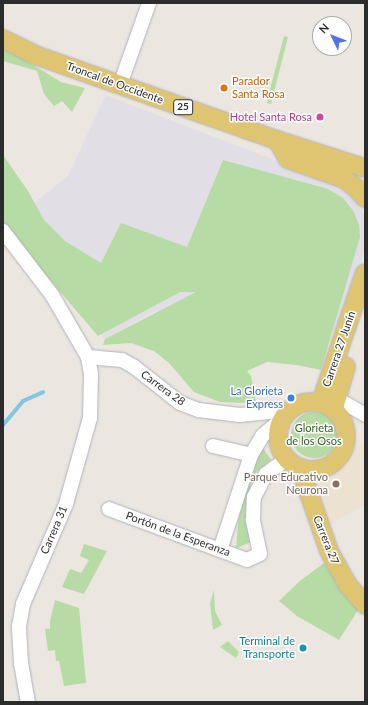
<!DOCTYPE html>
<html>
<head>
<meta charset="utf-8">
<style>
  body { margin:0 }
  #map { position:relative; width:368px; height:705px; overflow:hidden; background:#ebe6e0; font-family:Lato,sans-serif }
  div>[style] { position:absolute }
  [style*='--x'] { left:calc(var(--x)*1px); top:calc(var(--y)*1px); width:calc(var(--w)*1px); rotate:calc(var(--a)*1deg) }
  .industrial>* { inset:0; background:#e1dfe5 }
  .education>* { inset:0; background:#ebe2d2 }
  .green>* { inset:0; background:#b7dba4 }
  .round { border-radius:50% }
  .stream>* { height:4px; margin:-2px; padding:0 2px; transform-origin:2px; border-radius:2px; background:#81c7e0 }
  .roads { filter:drop-shadow(0 0 1px #b0b2ba) drop-shadow(0 0 1px #b0b2ba) }
  .minor>* { height:14px; margin:-7px; padding:0 7px; transform-origin:7px; border-radius:7px; background:#fff }
  .major>* { height:18px; margin:-9px; padding:0 9px; transform-origin:9px; border-radius:9px; background:#dfc571 }
  .major>.ring { margin:-9px; padding:0; box-sizing:content-box; background:none; border:18px solid #dfc571; border-radius:50% }
  .dots>* { width:11px; height:11px; translate:-50% -50%; box-sizing:border-box; border:2px solid #fff; border-radius:50% }
  span { translate:-50% -50%; white-space:nowrap; text-align:center; line-height:1.15; -webkit-text-stroke:3px #fff; paint-order:stroke }
  .shield-label span { padding:1px 3px; background:#fff; border:1px solid; border-radius:3px; -webkit-text-stroke-width:0 }
  .shield-label { font-size:10px; color:#2c2c2c; font-weight:700 }
  .food-label { font-size:11px; color:#c56008 }
  .left { translate:0 -50%; text-align:left }
  .street-label { font-size:11px; color:#2c2c2c }
  .hotel-label { font-size:11px; color:#b23c85 }
  .right { translate:-100% -50%; text-align:right }
  .shop-label { font-size:11px; color:#366cbe }
  .park-label { font-size:11px; color:#316024 }
  .education-label { font-size:11px; color:#785e54 }
  .culture-label { font-size:11px; color:#0d838f }
  .frame { position:absolute; inset:0; border:4px solid #2c2c2c; pointer-events:none }
  .north { position:absolute; left:312px; top:16px; width:40px; height:40px; box-sizing:border-box; background:#fff; border:1px solid #ababab; border-radius:50%; rotate:313deg; font-size:11px; font-weight:700; line-height:16px; text-align:center; color:#2c2c2c }
  .north::after { content:''; display:block; margin:auto; width:14px; height:18px; background:#5571e3; clip-path:polygon(50% 0,100% 100%,50% 72%,0 100%) }
</style>
</head>
<body>
<div id="map">
  <div class="industrial">
    <div style="clip-path:polygon(103px 94px,334px 183px,346px 192px,357px 204px,365px 216px,365px 248px,338px 334px,239px 307px,156px 311px,105px 339px,10px 222px,68px 176px,105px 96px)"></div>
  </div>
  <div class="education">
    <div style="clip-path:polygon(365px 443px,365px 504px,321px 531px,306px 473px,316px 475px,333px 472px,347px 462px,355px 448px)"></div>
  </div>
  <div class="green">
    <div style="clip-path:polygon(284px 36px,288px 37px,271px 104px,267px 103px,268px 97px)"></div>
    <div style="clip-path:polygon(4px 47px,61px 82px,85px 88px,72px 112px,62px 101px,54px 106px,44px 94px,37px 71px,3px 61px)"></div>
    <div style="clip-path:polygon(3px 155px,28px 191px,44px 220px,65px 241px,101px 263px,121px 223px,187px 247px,223px 160px,328px 189px,343px 198px,354px 212px,359px 225px,360px 237px,321px 370px,296px 365px,267px 362px,247px 371px,251px 376px,256px 401px,244px 403px,220px 402px,194px 392px,169px 363px,154px 351px,131px 343px,103px 345px,105px 339px,196px 292px,180px 292px,98px 336px,3px 225px)"></div>
    <div class="round" style="left:291px;top:412px;width:46px;height:46px"></div>
    <div style="clip-path:polygon(263px 448px,271px 460px,257px 472px,252px 479px,245px 513px,254px 541px,236px 548px,238px 523px,242px 502px,255px 460px)"></div>
    <div style="clip-path:polygon(84px 544px,107px 551px,84px 594px,62px 587px,70px 569px,81px 573px,89px 560px,80px 556px)"></div>
    <div style="clip-path:polygon(324px 563px,358px 610px,339px 640px,297px 616px,279px 601px,300px 581px)"></div>
    <div style="clip-path:polygon(214px 590px,215px 611px,222px 625px,213px 630px,210px 603px)"></div>
    <div style="clip-path:polygon(55px 600px,79px 608px,86px 683px,64px 686px,59px 661px,56px 661px,55px 650px,48px 651px,45px 629px,50px 629px,50px 621px)"></div>
    <div style="clip-path:polygon(228px 641px,239px 652px,236px 658px,220px 647px)"></div>
  </div>
  <div class="stream">
    <div style="--x:3;--y:425;--w:31;--a:-50"></div>
    <div style="--x:23;--y:401;--w:22;--a:-24"></div>
  </div>
  <div class="roads">
    <div class="minor">
      <div style="--x:120;--y:85;--w:87;--a:-70.5"></div>
      <div style="--x:3;--y:231;--w:81;--a:52.6"></div>
      <div style="--x:52;--y:295;--w:72;--a:59.9"></div>
      <div style="--x:88;--y:357;--w:17;--a:80"></div>
      <div style="--x:91;--y:374;--w:44;--a:91.3"></div>
      <div style="--x:90;--y:418;--w:89;--a:105.6"></div>
      <div style="--x:66;--y:504;--w:109;--a:113.3"></div>
      <div style="--x:23;--y:604;--w:22;--a:100"></div>
      <div style="--x:19;--y:626;--w:37;--a:87"></div>
      <div style="--x:21;--y:663;--w:40;--a:80"></div>
      <div style="--x:88;--y:357;--w:34;--a:5"></div>
      <div style="--x:122;--y:360;--w:13;--a:29"></div>
      <div style="--x:133;--y:366;--w:60;--a:38.2"></div>
      <div style="--x:180;--y:403;--w:19;--a:21"></div>
      <div style="--x:198;--y:410;--w:42;--a:6.8"></div>
      <div style="--x:240;--y:415;--w:49;--a:-5.8"></div>
      <div style="--x:336;--y:398;--w:34;--a:30"></div>
      <div style="--x:213;--y:446;--w:39;--a:13"></div>
      <div style="--x:109;--y:509;--w:147;--a:20.3"></div>
      <div style="--x:247;--y:560;--w:14;--a:-25"></div>
      <div style="--x:260;--y:554;--w:35;--a:-102"></div>
      <div style="--x:253;--y:520;--w:23;--a:-88"></div>
      <div style="--x:254;--y:497;--w:26;--a:-62"></div>
      <div style="--x:266;--y:474;--w:26;--a:-36"></div>
      <div style="--x:220;--y:550;--w:100;--a:-71.9"></div>
      <div style="--x:251;--y:455;--w:23;--a:-59"></div>
      <div style="--x:263;--y:435;--w:26;--a:-40"></div>
    </div>
    <div class="major">
      <div style="--x:3;--y:39;--w:39;--a:26"></div>
      <div style="--x:38;--y:56;--w:253;--a:19.4"></div>
      <div style="--x:277;--y:140;--w:92;--a:17.7"></div>
      <div style="--x:277;--y:140;--w:22;--a:60"></div>
      <div style="--x:288;--y:159;--w:59;--a:19.7"></div>
      <div style="--x:344;--y:179;--w:14;--a:36"></div>
      <div style="--x:355;--y:187;--w:15;--a:48"></div>
      <div class="ring" style="left:278px;top:402px;width:50px;height:50px"></div>
      <div style="--x:321;--y:402;--w:136;--a:-71.2"></div>
      <div style="--x:334;--y:408;--w:43;--a:-73.7"></div>
      <div style="--x:300;--y:468;--w:88;--a:70.7"></div>
      <div style="--x:329;--y:551;--w:38;--a:61"></div>
      <div style="--x:347;--y:584;--w:28;--a:49"></div>
    </div>
  </div>
  <div class="dots">
    <div style="left:224px;top:88px;background:#e8710a"></div>
    <div style="left:320px;top:117px;background:#d1479c"></div>
    <div style="left:291px;top:398px;background:#3f7fe0"></div>
    <div style="left:336px;top:484px;background:#8d6e63"></div>
    <div style="left:303px;top:648px;background:#0f9aa8"></div>
  </div>
  <div class="shield-label">
    <span style="left:183px;top:107px">25</span>
  </div>
  <div class="food-label">
    <span class="left" style="left:232px;top:88px">Parador<br>Santa Rosa</span>
  </div>
  <div class="street-label">
    <span style="left:115px;top:83px;rotate:20deg">Troncal de Occidente</span>
    <span style="left:339px;top:349px;rotate:-71deg">Carrera 27 Junín</span>
    <span style="left:163px;top:388px;rotate:36deg">Carrera 28</span>
    <span style="left:54px;top:530px;rotate:-67deg">Carrera 31</span>
    <span style="left:178px;top:534px;rotate:20deg">Portón de la Esperanza</span>
    <span style="left:326px;top:540px;rotate:68deg">Carrera 27</span>
  </div>
  <div class="hotel-label">
    <span class="right" style="left:312px;top:117px">Hotel Santa Rosa</span>
  </div>
  <div class="shop-label">
    <span class="right" style="left:283px;top:398px">La Glorieta<br>Express</span>
  </div>
  <div class="park-label">
    <span style="left:314px;top:435px">Glorieta<br>de los Osos</span>
  </div>
  <div class="education-label">
    <span class="right" style="left:328px;top:484px">Parque Educativo<br>Neurona</span>
  </div>
  <div class="culture-label">
    <span class="right" style="left:295px;top:648px">Terminal de<br>Transporte</span>
  </div>
  <div class="frame"></div>
  <div class="north">N</div>
</div>
</body>
</html>
